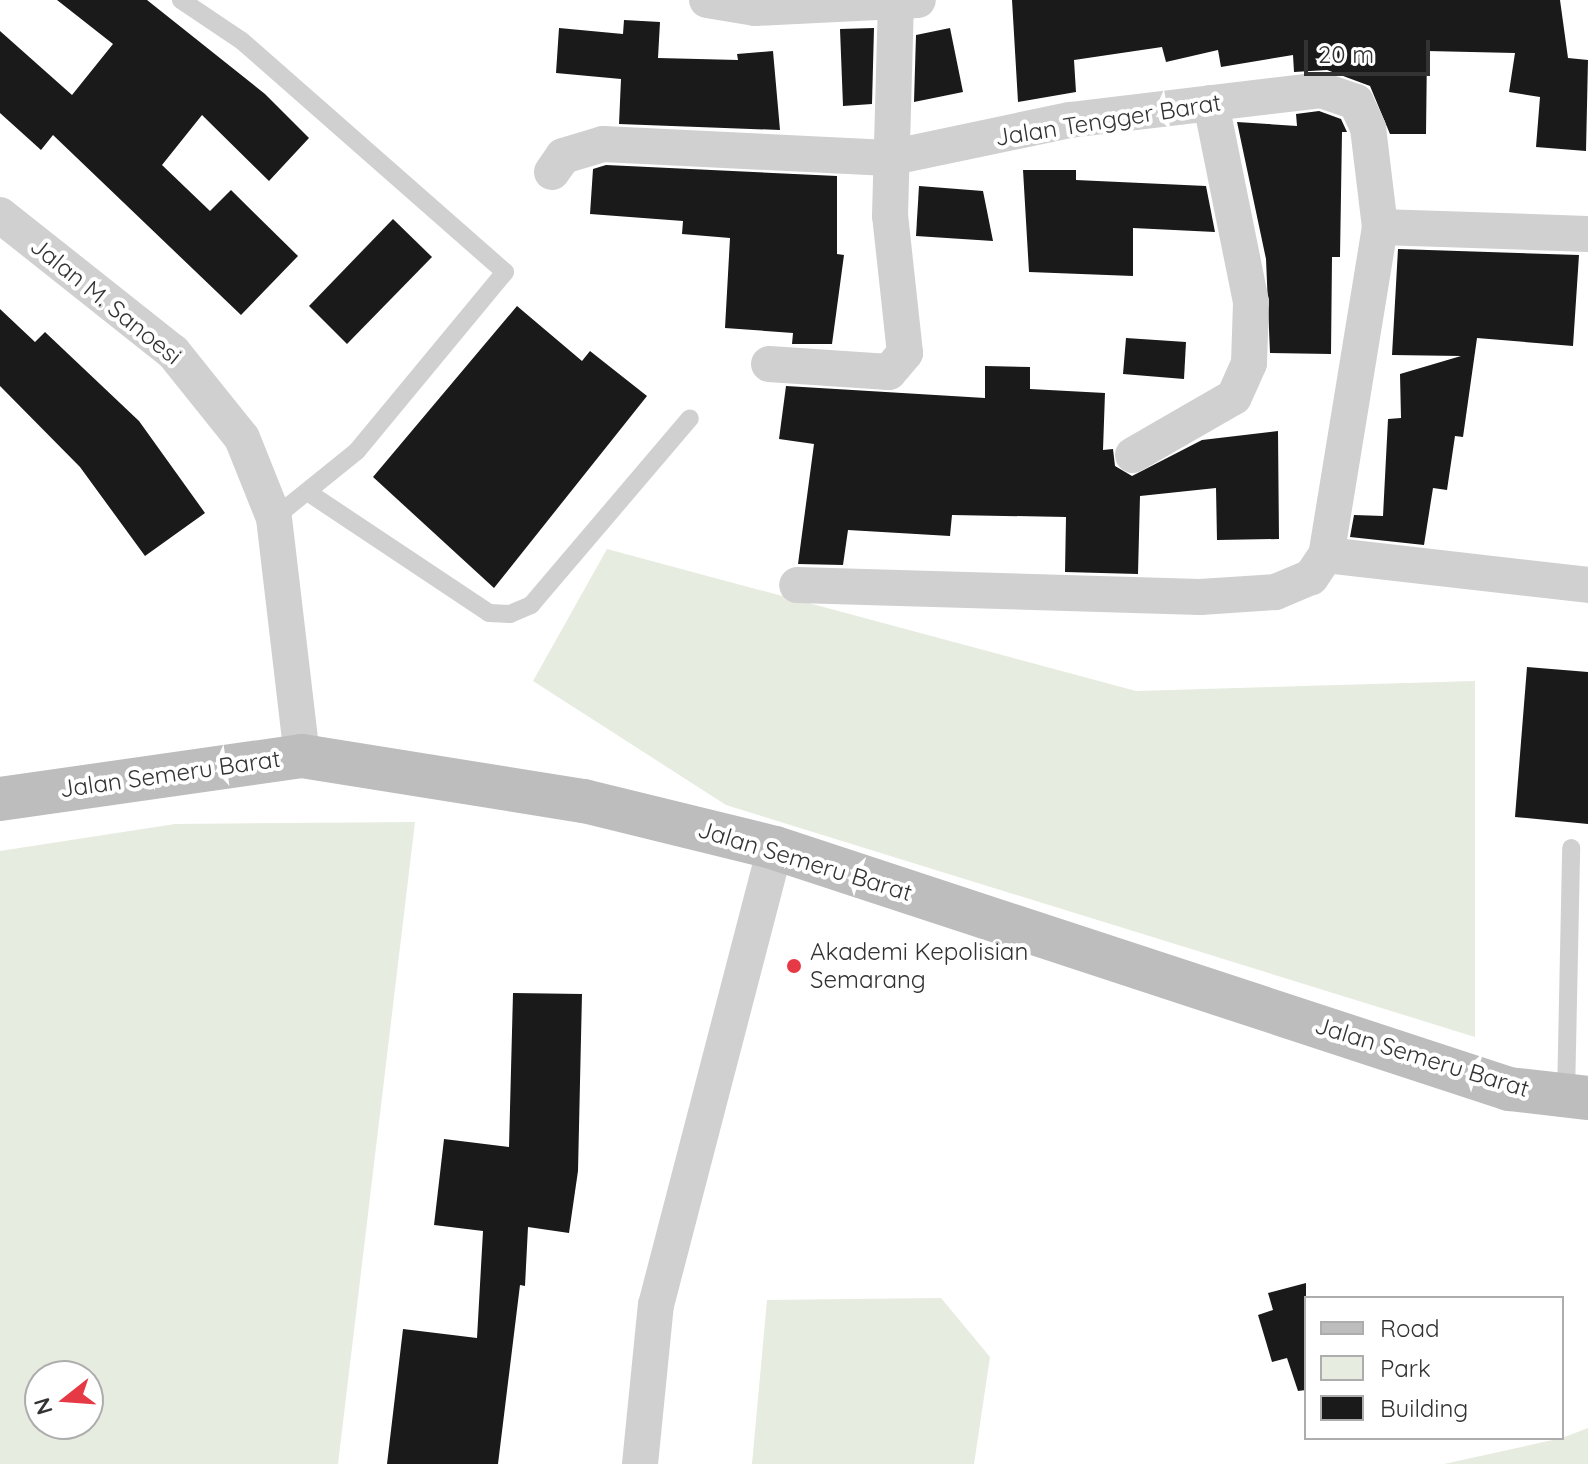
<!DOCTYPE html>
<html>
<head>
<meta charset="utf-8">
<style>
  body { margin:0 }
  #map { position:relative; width:1588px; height:1464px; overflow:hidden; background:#fff; font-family:Quicksand,sans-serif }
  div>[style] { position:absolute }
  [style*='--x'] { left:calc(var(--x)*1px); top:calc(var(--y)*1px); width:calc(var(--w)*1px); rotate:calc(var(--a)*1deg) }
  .green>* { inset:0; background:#e6ecdf }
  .building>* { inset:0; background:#1a1a1a }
  .lane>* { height:18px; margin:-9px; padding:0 9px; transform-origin:9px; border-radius:9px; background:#d0d0d0 }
  .street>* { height:36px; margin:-18px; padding:0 18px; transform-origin:18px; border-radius:18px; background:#d0d0d0 }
  .secondary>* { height:44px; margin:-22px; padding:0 22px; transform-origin:22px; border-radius:22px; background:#bdbdbd }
  .dots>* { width:22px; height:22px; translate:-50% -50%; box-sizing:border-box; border:4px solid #fff; border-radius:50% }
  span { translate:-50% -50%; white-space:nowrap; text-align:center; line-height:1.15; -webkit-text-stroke:8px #fff; paint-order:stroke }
  .street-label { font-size:24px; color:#333 }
  .poi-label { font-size:24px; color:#333 }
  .left { translate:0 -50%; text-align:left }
  .legend { position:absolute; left:1304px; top:1296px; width:260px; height:144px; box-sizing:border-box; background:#fff; border:2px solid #adadad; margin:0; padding:10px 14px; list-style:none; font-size:24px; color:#333 }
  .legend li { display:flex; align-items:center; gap:16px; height:40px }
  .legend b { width:40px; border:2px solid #adadad }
  .north { position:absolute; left:24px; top:1360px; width:80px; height:80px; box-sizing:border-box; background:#fff; border:2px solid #adadad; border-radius:50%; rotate:253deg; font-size:22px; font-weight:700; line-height:32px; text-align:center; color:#333 }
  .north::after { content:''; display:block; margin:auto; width:28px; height:36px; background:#e63946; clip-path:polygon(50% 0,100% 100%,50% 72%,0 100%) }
  .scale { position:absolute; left:1304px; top:40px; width:126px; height:36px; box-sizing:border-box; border:4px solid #333; border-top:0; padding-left:10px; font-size:24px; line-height:28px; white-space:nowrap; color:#333; -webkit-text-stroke:6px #fff; paint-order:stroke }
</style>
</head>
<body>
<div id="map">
  <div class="green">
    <div style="clip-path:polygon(607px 549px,1136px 691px,1475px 681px,1475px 1037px,726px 805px,533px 681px)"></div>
    <div style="clip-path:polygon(evenodd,415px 822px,338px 1464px,0 1464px,0 851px,175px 824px,415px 822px,88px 1376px,88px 1424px,40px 1424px,40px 1376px,88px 1376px)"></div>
    <div style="clip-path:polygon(941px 1298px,990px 1357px,974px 1464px,752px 1464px,767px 1300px)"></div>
    <div style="clip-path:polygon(1588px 1428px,1588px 1464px,1444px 1464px,1562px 1438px)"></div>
  </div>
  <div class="building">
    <div style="clip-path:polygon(57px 0,147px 0,265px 94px,309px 138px,269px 181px,202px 115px,162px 165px,210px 211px,231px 190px,298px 256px,241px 315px,53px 135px,41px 150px,0 113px,0 31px,72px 95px,113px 44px)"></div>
    <div style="clip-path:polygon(1012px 0,1560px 0,1568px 58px,1588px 60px,1586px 151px,1536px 147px,1540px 97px,1509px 92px,1515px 53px,1427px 51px,1426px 134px,1390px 134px,1370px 86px,1327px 70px,1294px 72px,1293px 55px,1221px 67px,1218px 50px,1166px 62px,1162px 47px,1074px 60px,1076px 92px,1018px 102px)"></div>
    <div style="clip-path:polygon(624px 20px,660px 22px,658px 58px,738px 60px,737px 54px,773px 51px,780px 130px,619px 124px,621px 79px,556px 73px,559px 28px,623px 34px)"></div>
    <div style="clip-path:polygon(874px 28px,872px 104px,843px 106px,840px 29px)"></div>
    <div style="clip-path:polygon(950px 28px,963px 92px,914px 102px,916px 35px)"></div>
    <div style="clip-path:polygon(1319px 111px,1341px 119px,1347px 132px,1342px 132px,1340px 257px,1332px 257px,1331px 354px,1270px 353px,1266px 259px,1237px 122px,1297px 126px,1296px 114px)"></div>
    <div style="clip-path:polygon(606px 165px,837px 176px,837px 254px,844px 255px,832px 344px,792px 344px,793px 333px,725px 328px,730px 238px,682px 234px,683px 221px,590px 214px,593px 169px)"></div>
    <div style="clip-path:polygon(1023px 170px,1076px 170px,1076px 180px,1206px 186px,1215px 232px,1133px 228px,1133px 276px,1029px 272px)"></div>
    <div style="clip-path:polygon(919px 186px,983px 191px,993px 241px,916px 236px)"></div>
    <div style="clip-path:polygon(393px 219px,432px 257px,347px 344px,309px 306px)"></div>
    <div style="clip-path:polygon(1398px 249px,1579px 255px,1573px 346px,1477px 338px,1463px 437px,1455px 436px,1447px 490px,1433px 488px,1424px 545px,1350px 537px,1354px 515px,1383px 516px,1388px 419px,1401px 418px,1400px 374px,1461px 356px,1392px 355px)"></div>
    <div style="clip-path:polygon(517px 306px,582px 361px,590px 351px,647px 396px,494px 588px,373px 477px)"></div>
    <div style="clip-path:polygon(0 309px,35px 342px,45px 332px,139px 421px,205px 513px,145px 556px,80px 467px,0 386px)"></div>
    <div style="clip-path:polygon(1126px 338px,1186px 342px,1184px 379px,1123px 374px)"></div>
    <div style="clip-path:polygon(985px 366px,1030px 367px,1030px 389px,1105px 393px,1103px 450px,1113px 449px,1115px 466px,1132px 476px,1202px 440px,1278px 431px,1279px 539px,1217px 540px,1216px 488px,1140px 496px,1138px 574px,1065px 572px,1066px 517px,952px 515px,950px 536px,848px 530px,843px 565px,798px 564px,814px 444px,779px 439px,786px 386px,985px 398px)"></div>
    <div style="clip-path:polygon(1527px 667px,1588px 672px,1588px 824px,1515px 817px)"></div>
    <div style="clip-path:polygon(513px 993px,582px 994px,578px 1171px,569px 1233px,528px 1227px,525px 1286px,520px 1285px,498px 1464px,387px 1464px,403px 1329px,477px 1338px,483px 1231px,434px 1225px,444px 1139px,509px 1147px)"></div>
    <div style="clip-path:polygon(1306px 1283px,1306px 1390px,1298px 1391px,1287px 1358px,1272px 1362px,1258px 1315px,1273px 1310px,1268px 1293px)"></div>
  </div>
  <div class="lane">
    <div style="--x:181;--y:0;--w:73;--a:33.9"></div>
    <div style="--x:242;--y:41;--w:350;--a:41.3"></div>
    <div style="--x:505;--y:272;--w:232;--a:129.6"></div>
    <div style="--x:357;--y:451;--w:107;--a:141.1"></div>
    <div style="--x:309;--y:493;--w:216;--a:33.7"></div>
    <div style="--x:489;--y:613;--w:21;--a:3"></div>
    <div style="--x:510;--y:614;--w:23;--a:-23"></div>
    <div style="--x:531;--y:605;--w:245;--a:-49.6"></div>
    <div style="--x:1566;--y:1096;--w:248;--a:-88.8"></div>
  </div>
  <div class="street">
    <div style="--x:707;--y:0;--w:49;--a:9.5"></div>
    <div style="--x:755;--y:8;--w:163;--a:-2.8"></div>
    <div style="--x:552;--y:172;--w:19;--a:-55"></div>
    <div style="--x:563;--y:156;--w:42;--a:-16.7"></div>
    <div style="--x:603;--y:144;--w:286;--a:2.8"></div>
    <div style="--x:889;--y:158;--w:185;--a:-11.9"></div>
    <div style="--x:1070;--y:120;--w:253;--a:-6.8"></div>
    <div style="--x:1321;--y:90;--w:37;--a:19"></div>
    <div style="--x:1356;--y:102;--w:29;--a:65"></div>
    <div style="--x:1368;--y:128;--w:100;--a:83.1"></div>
    <div style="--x:1380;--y:227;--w:332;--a:99.3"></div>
    <div style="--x:1326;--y:555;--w:27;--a:124"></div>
    <div style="--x:1311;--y:577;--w:39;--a:157"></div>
    <div style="--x:1275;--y:592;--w:75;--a:176.2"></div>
    <div style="--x:1200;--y:597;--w:403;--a:-178.3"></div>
    <div style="--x:0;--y:215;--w:221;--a:38.4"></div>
    <div style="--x:173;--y:352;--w:110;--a:51.3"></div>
    <div style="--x:242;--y:438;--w:86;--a:68.2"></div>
    <div style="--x:274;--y:518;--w:240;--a:83.3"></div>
    <div style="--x:1380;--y:227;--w:208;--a:1.9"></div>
    <div style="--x:769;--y:364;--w:120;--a:3.8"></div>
    <div style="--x:889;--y:372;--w:25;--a:-50"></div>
    <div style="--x:905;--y:353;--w:138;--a:-96.2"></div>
    <div style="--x:890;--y:216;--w:216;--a:-88.4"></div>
    <div style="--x:1133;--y:455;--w:116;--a:-29.9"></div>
    <div style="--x:1234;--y:397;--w:37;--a:-66"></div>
    <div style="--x:1249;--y:363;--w:61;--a:-88.1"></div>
    <div style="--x:1251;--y:302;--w:203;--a:-101.4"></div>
    <div style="--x:1326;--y:555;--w:264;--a:6.5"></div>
    <div style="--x:640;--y:1464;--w:160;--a:-84.3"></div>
    <div style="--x:656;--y:1305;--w:472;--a:-75.4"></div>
  </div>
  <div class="secondary">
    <div style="--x:0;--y:799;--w:305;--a:-8.1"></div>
    <div style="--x:302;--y:756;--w:286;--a:9.1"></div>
    <div style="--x:584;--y:801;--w:197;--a:13.8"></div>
    <div style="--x:775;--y:848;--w:773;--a:18.18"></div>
    <div style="--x:1509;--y:1089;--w:80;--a:6.5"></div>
  </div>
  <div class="dots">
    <div style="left:794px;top:966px;background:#e63946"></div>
  </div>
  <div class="street-label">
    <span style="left:1108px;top:120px;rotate:-9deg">Jalan Tengger Barat</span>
    <span style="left:106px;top:301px;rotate:39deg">Jalan M. Sanoesi</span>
    <span style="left:170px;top:774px;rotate:-8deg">Jalan Semeru Barat</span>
    <span style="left:805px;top:861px;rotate:17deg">Jalan Semeru Barat</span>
    <span style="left:1422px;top:1057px;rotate:17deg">Jalan Semeru Barat</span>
  </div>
  <div class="poi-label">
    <span class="left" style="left:810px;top:966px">Akademi Kepolisian<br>Semarang</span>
  </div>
  <ul class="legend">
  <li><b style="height:10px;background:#bdbdbd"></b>Road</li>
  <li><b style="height:22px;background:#e6ecdf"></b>Park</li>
  <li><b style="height:22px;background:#1a1a1a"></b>Building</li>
  </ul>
  <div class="north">N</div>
  <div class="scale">20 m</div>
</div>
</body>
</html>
